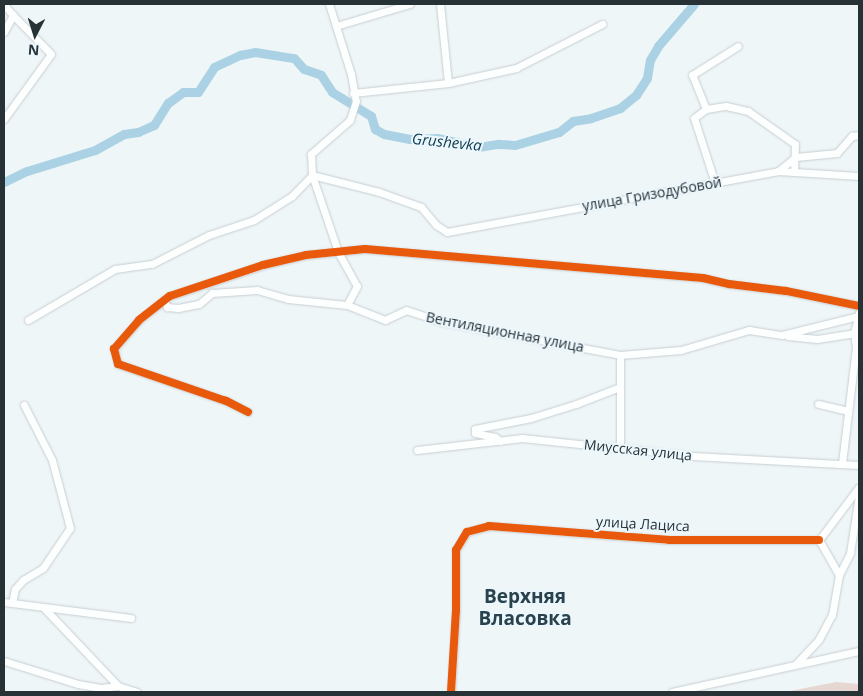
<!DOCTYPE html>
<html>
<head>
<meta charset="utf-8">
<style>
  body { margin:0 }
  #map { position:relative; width:863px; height:696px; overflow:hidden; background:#eff6f8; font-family:"Open Sans",sans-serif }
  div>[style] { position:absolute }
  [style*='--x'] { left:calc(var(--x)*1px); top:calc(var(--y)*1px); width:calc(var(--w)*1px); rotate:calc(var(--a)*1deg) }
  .green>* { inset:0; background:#e6d7d2 }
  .river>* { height:9px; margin:-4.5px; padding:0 4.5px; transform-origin:4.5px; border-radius:4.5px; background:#abd2e4 }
  .roads { filter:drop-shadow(0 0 1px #c6ced2) drop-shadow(0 0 1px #c6ced2) }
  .minor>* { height:7px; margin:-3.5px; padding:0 3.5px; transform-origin:3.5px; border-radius:3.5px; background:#fdfefe }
  .cycleway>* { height:8px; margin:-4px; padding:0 4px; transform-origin:4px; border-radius:4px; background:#e8590c }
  span { translate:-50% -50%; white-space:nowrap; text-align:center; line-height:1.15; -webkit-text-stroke:4px #ebf7fc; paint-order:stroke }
  .street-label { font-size:14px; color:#273237 }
  .water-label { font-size:15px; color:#0c3a4c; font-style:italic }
  .district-label { font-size:19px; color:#2a424d; font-weight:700 }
  .frame { position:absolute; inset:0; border:5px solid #273237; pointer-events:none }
  .north { position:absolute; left:10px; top:10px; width:50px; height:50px; -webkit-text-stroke:4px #ebf7fc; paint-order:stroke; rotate:185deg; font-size:14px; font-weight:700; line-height:20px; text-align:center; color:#273237 }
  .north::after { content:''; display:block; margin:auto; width:18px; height:22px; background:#273237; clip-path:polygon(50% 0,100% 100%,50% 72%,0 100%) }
</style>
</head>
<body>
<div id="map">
  <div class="green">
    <div style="clip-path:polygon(836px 682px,859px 684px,859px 692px,785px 692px)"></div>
  </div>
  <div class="river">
    <div style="--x:4;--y:182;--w:25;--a:-26"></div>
    <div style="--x:27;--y:171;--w:71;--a:-17.2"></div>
    <div style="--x:95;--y:150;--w:33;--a:-29"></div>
    <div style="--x:124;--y:134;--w:14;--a:-8"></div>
    <div style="--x:138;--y:132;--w:17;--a:-24"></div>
    <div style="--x:154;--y:125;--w:26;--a:-58"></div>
    <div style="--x:168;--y:103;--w:19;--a:-36"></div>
    <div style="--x:183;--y:92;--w:15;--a:0"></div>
    <div style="--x:198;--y:92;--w:30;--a:-57"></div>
    <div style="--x:214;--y:67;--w:29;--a:-25"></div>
    <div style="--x:240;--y:55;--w:15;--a:-11"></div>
    <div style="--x:255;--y:52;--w:39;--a:9"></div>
    <div style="--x:294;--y:58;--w:15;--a:48"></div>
    <div style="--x:304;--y:69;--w:18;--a:19"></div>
    <div style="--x:321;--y:75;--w:20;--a:57"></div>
    <div style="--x:332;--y:92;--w:46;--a:31.6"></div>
    <div style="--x:371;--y:116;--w:14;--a:73"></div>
    <div style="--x:375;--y:129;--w:10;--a:29"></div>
    <div style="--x:384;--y:134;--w:25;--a:11"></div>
    <div style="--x:409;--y:139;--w:28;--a:-2"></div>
    <div style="--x:437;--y:138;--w:42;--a:12.4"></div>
    <div style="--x:478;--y:147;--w:20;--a:-9"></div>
    <div style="--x:498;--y:144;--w:17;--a:3"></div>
    <div style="--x:515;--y:145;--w:46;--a:-16.5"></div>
    <div style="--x:559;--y:132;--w:18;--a:-38"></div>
    <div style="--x:573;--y:121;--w:18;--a:-9"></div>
    <div style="--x:591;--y:118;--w:31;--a:-19"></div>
    <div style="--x:620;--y:108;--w:21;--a:-39"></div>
    <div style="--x:636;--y:95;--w:20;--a:-57"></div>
    <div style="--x:647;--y:78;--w:18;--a:-81"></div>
    <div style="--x:650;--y:60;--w:16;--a:-60"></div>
    <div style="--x:658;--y:46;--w:55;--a:-49.4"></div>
  </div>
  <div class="roads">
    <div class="minor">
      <div style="--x:329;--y:4;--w:73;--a:72.6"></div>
      <div style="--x:351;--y:74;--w:27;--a:80"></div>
      <div style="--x:356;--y:101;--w:20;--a:108"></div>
      <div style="--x:350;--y:120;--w:52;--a:138.9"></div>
      <div style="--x:311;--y:154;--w:21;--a:87"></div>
      <div style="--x:312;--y:175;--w:69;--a:14.2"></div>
      <div style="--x:379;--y:192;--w:45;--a:19.7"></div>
      <div style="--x:421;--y:207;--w:23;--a:50"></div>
      <div style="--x:436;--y:225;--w:13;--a:32"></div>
      <div style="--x:447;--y:232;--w:337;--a:-10.4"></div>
      <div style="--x:778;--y:171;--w:81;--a:3.5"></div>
      <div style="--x:440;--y:4;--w:79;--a:84.2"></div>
      <div style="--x:4;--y:5;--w:13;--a:48"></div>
      <div style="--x:13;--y:15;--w:19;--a:118"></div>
      <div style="--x:336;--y:26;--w:77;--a:-16.6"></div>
      <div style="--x:353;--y:93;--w:96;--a:-6"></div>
      <div style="--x:448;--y:83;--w:70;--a:-12.4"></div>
      <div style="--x:516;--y:68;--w:97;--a:-27.1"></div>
      <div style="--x:706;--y:109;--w:37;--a:-112"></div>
      <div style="--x:692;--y:75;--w:54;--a:-32.2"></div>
      <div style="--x:4;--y:119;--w:80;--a:-54.1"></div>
      <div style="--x:51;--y:54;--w:54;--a:-134.3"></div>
      <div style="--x:778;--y:171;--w:23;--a:-38"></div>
      <div style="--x:796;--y:157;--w:41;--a:-5.6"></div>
      <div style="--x:837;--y:153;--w:23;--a:-49"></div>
      <div style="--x:852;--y:136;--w:7;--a:-8"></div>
      <div style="--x:715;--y:183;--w:68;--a:-107.9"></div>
      <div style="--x:694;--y:118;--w:15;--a:-37"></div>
      <div style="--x:706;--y:109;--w:20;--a:-9"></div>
      <div style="--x:726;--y:106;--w:23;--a:13"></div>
      <div style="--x:748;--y:111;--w:57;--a:35.1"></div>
      <div style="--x:795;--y:144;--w:28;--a:92"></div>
      <div style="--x:164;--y:300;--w:8;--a:67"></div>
      <div style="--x:167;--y:307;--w:11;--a:5"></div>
      <div style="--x:178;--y:308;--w:21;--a:-11"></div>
      <div style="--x:199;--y:304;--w:17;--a:-40"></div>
      <div style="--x:212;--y:293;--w:45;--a:-3.8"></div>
      <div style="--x:257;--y:290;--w:32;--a:16"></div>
      <div style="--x:288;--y:299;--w:59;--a:5.8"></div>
      <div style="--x:347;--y:305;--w:41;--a:21.5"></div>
      <div style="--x:385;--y:320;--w:23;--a:-25"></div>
      <div style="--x:406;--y:310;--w:35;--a:18"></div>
      <div style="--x:439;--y:321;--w:184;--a:10.6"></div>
      <div style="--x:620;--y:355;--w:61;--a:-4.7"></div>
      <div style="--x:681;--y:350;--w:71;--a:-16.4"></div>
      <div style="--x:749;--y:330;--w:33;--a:9"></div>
      <div style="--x:782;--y:335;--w:78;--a:-14"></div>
      <div style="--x:28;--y:320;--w:101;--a:-30.4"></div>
      <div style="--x:115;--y:269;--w:37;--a:-8"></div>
      <div style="--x:152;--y:264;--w:64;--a:-27"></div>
      <div style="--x:209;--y:235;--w:47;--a:-18.4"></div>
      <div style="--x:254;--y:220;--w:45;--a:-32.3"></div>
      <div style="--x:292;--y:196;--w:29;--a:-46"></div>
      <div style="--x:312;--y:175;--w:81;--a:71.3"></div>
      <div style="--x:338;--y:252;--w:39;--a:61"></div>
      <div style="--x:357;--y:286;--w:21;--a:118"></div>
      <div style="--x:788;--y:336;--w:29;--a:6"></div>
      <div style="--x:817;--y:339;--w:37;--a:-9"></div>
      <div style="--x:620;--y:355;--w:93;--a:90"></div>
      <div style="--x:818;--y:404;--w:31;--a:13"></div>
      <div style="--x:248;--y:412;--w:25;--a:-153"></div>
      <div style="--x:226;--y:401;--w:114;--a:-161.1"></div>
      <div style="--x:118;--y:364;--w:16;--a:-105"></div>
      <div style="--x:114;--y:349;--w:38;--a:-49"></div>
      <div style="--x:139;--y:320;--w:39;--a:-38"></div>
      <div style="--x:170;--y:296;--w:98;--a:-18.4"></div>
      <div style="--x:263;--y:265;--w:44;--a:-13.1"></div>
      <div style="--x:306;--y:255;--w:59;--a:-5.8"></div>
      <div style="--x:365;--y:249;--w:339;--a:4.9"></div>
      <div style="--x:703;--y:278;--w:27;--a:13"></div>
      <div style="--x:729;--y:284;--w:57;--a:7"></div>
      <div style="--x:786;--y:291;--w:75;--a:11.6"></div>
      <div style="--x:500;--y:441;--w:6;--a:-141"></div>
      <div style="--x:495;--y:437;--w:20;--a:-169"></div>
      <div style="--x:475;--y:433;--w:4;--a:-90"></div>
      <div style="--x:475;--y:429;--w:57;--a:-11.1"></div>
      <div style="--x:531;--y:418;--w:47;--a:-17.3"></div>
      <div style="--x:576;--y:404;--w:47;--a:-21.1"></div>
      <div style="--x:417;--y:450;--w:106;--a:-6.5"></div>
      <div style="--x:522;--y:438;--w:171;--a:6"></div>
      <div style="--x:692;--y:456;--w:167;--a:3.1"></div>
      <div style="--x:842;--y:463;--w:117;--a:-83.1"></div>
      <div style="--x:856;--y:347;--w:14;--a:-98"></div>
      <div style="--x:854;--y:333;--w:21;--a:-76"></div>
      <div style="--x:839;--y:575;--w:25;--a:-63"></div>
      <div style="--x:850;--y:553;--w:59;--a:-81.2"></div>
      <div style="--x:4;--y:602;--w:128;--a:7.2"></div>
      <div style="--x:12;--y:603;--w:14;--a:-78"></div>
      <div style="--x:15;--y:589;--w:12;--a:-48"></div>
      <div style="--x:23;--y:580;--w:23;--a:-31"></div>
      <div style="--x:43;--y:568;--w:48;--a:-56"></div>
      <div style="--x:70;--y:528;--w:70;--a:-104.8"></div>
      <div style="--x:52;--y:460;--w:62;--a:-117"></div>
      <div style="--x:45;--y:609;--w:106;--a:46.5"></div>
      <div style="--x:118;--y:686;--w:20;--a:18"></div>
      <div style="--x:4;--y:661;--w:77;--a:17.3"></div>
      <div style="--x:78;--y:684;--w:23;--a:10"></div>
      <div style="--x:101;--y:688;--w:17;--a:-7"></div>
      <div style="--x:796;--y:664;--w:34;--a:-47"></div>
      <div style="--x:819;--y:639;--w:27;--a:-62"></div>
      <div style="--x:832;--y:615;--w:41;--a:-80.1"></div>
      <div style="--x:839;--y:575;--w:40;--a:-119.7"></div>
      <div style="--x:819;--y:540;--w:66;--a:-53"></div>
      <div style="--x:451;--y:692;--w:82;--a:-86.5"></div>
      <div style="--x:456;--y:610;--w:60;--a:-90"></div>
      <div style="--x:456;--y:550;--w:21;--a:-59"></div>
      <div style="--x:467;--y:532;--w:23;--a:-15"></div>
      <div style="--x:489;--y:526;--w:181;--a:4.4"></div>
      <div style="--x:669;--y:540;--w:150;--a:0"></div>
      <div style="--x:672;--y:692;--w:191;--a:-12.4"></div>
    </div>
  </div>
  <div class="cycleway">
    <div style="--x:248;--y:412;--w:25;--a:-153"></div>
    <div style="--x:226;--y:401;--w:114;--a:-161.1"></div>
    <div style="--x:118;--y:364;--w:16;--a:-105"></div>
    <div style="--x:114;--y:349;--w:38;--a:-49"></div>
    <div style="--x:139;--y:320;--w:39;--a:-38"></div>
    <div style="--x:170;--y:296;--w:98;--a:-18.4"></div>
    <div style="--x:263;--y:265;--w:44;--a:-13.1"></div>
    <div style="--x:306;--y:255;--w:59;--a:-5.8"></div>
    <div style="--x:365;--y:249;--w:339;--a:4.9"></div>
    <div style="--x:703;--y:278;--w:27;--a:13"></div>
    <div style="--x:729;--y:284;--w:57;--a:7"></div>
    <div style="--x:786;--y:291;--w:75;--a:11.6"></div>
    <div style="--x:451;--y:692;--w:82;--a:-86.5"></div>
    <div style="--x:456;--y:610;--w:60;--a:-90"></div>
    <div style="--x:456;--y:550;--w:21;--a:-59"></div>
    <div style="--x:467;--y:532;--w:23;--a:-15"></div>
    <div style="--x:489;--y:526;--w:181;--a:4.4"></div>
    <div style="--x:669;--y:540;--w:150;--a:0"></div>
  </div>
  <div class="street-label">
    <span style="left:652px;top:194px;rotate:-10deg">улица Гризодубовой</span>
    <span style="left:505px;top:332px;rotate:11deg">Вентиляционная улица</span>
    <span style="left:638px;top:450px;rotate:6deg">Миусская улица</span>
    <span style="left:643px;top:524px;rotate:3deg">улица Лациса</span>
  </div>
  <div class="water-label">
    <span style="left:447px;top:142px;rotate:6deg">Grushevka</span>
  </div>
  <div class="district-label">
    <span style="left:525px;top:608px">Верхняя<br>Власовка</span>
  </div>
  <div class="frame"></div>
  <div class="north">N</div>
</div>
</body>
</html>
